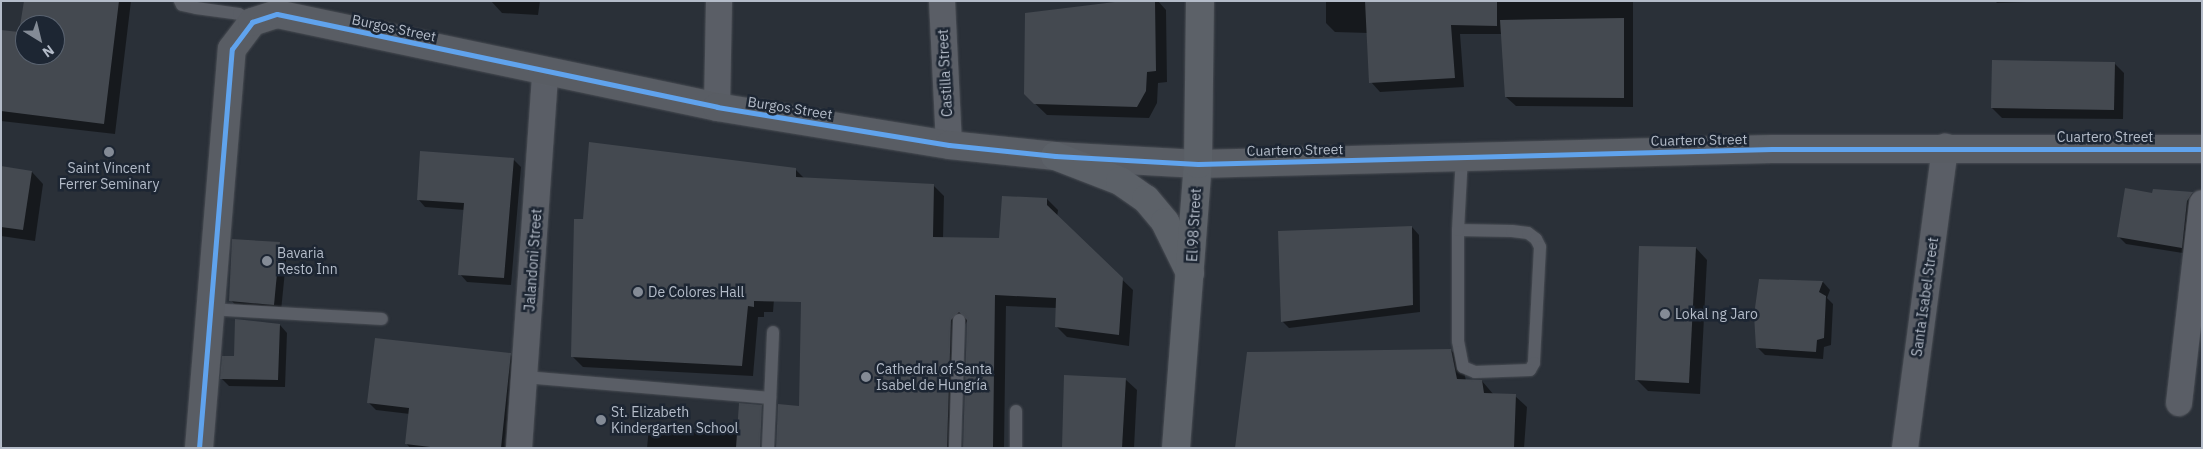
<!DOCTYPE html>
<html>
<head>
<meta charset="utf-8">
<style>
  body { margin:0 }
  #map { position:relative; width:2203px; height:449px; overflow:hidden; background:#2a3038; font-family:"IBM Plex Sans",sans-serif }
  div>[style] { position:absolute }
  [style*='--x'] { left:calc(var(--x)*1px); top:calc(var(--y)*1px); width:calc(var(--w)*1px); rotate:calc(var(--a)*1deg) }
  .shadow>* { inset:0; background:#0007 }
  .building>* { inset:0; background:#444950 }
  .roads { filter:drop-shadow(0 0 1px #484c53) drop-shadow(0 0 1px #484c53) }
  .lane>* { height:12px; margin:-6px; padding:0 6px; transform-origin:6px; border-radius:6px; background:#5a5e66 }
  .street>* { height:26px; margin:-13px; padding:0 13px; transform-origin:13px; border-radius:13px; background:#5a5e66 }
  .secondary>* { height:28px; margin:-14px; padding:0 14px; transform-origin:14px; border-radius:14px; background:#595d64 }
  .primary>* { height:28px; margin:-14px; padding:0 14px; transform-origin:14px; border-radius:14px; background:#5c6168 }
  .cycleway>* { height:5px; margin:-2.5px; padding:0 2.5px; transform-origin:2.5px; border-radius:2.5px; background:#60a3ed }
  .dots>* { width:14px; height:14px; translate:-50% -50%; box-sizing:border-box; border:2px solid #1d2633; border-radius:50% }
  span { translate:-50% -50%; white-space:nowrap; text-align:center; line-height:1.15; -webkit-text-stroke:5px #1d2633; paint-order:stroke }
  .street-label { font-size:14px; color:#b4bcc9 }
  .poi-label { font-size:14px; color:#b4bcc9 }
  .left { translate:0 -50%; text-align:left }
  .frame { position:absolute; inset:0; border:2px solid #b4bcc9; pointer-events:none }
  .north { position:absolute; left:15px; top:15px; width:50px; height:50px; box-sizing:border-box; background:#1d2633; border:1px solid #59626f; border-radius:50%; rotate:144deg; font-size:14px; font-weight:700; line-height:20px; text-align:center; color:#b4bcc9 }
  .north::after { content:''; display:block; margin:auto; width:18px; height:22px; background:#848b96; clip-path:polygon(50% 0,100% 100%,50% 72%,0 100%) }
</style>
</head>
<body>
<div id="map">
  <div class="shadow">
    <div style="clip-path:polygon(evenodd,25px 1px,131px 1px,115px 134px,1px 121px,1px 31px,20px 33px,25px 1px,25px 25px,55px 25px,55px 55px,25px 55px,25px 25px)"></div>
    <div style="clip-path:polygon(491px 1px,540px 1px,538px 15px,502px 13px)"></div>
    <div style="clip-path:polygon(1133px 1px,1158px 1px,1166px 10px,1167px 82px,1158px 83px,1157px 103px,1149px 118px,1047px 115px,1025px 94px)"></div>
    <div style="clip-path:polygon(1326px 1px,1633px 1px,1633px 107px,1516px 106px,1506px 97px,1503px 34px,1460px 34px,1464px 87px,1380px 92px,1371px 82px,1368px 33px,1335px 32px,1326px 23px)"></div>
    <div style="clip-path:polygon(1995px 1px,2059px 1px,1997px 3px)"></div>
    <div style="clip-path:polygon(2114px 63px,2124px 73px,2123px 119px,2002px 118px,1992px 108px)"></div>
    <div style="clip-path:polygon(514px 160px,521px 167px,511px 285px,467px 282px,460px 274px,465px 210px,425px 207px,418px 199px)"></div>
    <div style="clip-path:polygon(1px 167px,32px 172px,43px 184px,35px 241px,1px 236px)"></div>
    <div style="clip-path:polygon(796px 170px,805px 179px,933px 185px,944px 196px,943px 239px,1001px 240px,1047px 199px,1058px 210px,1057px 217px,1133px 290px,1129px 346px,1067px 337px,1056px 326px,1057px 308px,1006px 306px,1004px 448px,964px 448px,968px 320px,961px 331px,958px 448px,799px 448px,803px 288px,775px 287px,773px 312px,764px 312px,764px 317px,758px 317px,753px 376px,583px 367px,572px 356px,584px 221px)"></div>
    <div style="clip-path:polygon(2192px 193px,2199px 200px,2189px 254px,2126px 244px,2119px 237px,2154px 195px)"></div>
    <div style="clip-path:polygon(1412px 227px,1419px 235px,1420px 312px,1289px 328px,1282px 321px)"></div>
    <div style="clip-path:polygon(279px 243px,287px 251px,281px 311px,238px 308px,231px 300px)"></div>
    <div style="clip-path:polygon(1696px 248px,1707px 260px,1700px 394px,1648px 391px,1637px 380px)"></div>
    <div style="clip-path:polygon(1760px 280px,1823px 282px,1830px 290px,1827px 298px,1833px 304px,1831px 345px,1824px 347px,1823px 359px,1765px 355px,1758px 348px)"></div>
    <div style="clip-path:polygon(280px 325px,287px 333px,285px 387px,229px 386px,222px 379px)"></div>
    <div style="clip-path:polygon(1451px 350px,1462px 362px,1466px 381px,1482px 381px,1494px 395px,1515px 396px,1527px 407px,1524px 448px,1237px 448px)"></div>
    <div style="clip-path:polygon(510px 354px,517px 362px,508px 448px,410px 448px,406px 443px,410px 414px,376px 410px,368px 402px)"></div>
    <div style="clip-path:polygon(1125px 379px,1137px 390px,1134px 448px,1064px 448px)"></div>
    <div style="clip-path:polygon(649px 427px,752px 432px,757px 448px,647px 448px)"></div>
  </div>
  <div class="building">
    <div style="clip-path:polygon(evenodd,24px 1px,119px 1px,104px 124px,1px 111px,1px 30px,19px 32px,24px 1px,25px 25px,55px 25px,55px 55px,25px 55px,25px 25px)"></div>
    <div style="clip-path:polygon(1123px 1px,1155px 1px,1156px 71px,1147px 72px,1146px 91px,1137px 107px,1034px 104px,1024px 94px,1025px 13px)"></div>
    <div style="clip-path:polygon(1365px 1px,1497px 1px,1497px 26px,1451px 25px,1455px 78px,1369px 83px)"></div>
    <div style="clip-path:polygon(1624px 18px,1624px 98px,1505px 97px,1500px 20px)"></div>
    <div style="clip-path:polygon(1992px 60px,2115px 62px,2114px 110px,1991px 108px)"></div>
    <div style="clip-path:polygon(589px 142px,796px 168px,796px 177px,934px 184px,933px 237px,999px 238px,1002px 196px,1047px 198px,1047px 205px,1123px 278px,1119px 335px,1055px 327px,1056px 298px,995px 295px,993px 448px,963px 448px,967px 320px,959px 312px,951px 320px,947px 448px,776px 448px,778px 404px,799px 406px,801px 302px,754px 301px,754px 307px,748px 306px,742px 366px,571px 357px,574px 219px,583px 219px)"></div>
    <div style="clip-path:polygon(420px 151px,514px 158px,504px 278px,458px 275px,464px 203px,417px 200px)"></div>
    <div style="clip-path:polygon(1px 166px,32px 171px,23px 230px,1px 227px)"></div>
    <div style="clip-path:polygon(2125px 188px,2152px 193px,2153px 189px,2193px 192px,2187px 201px,2182px 248px,2117px 237px)"></div>
    <div style="clip-path:polygon(1412px 226px,1413px 305px,1281px 322px,1278px 231px)"></div>
    <div style="clip-path:polygon(232px 239px,280px 242px,274px 305px,229px 301px)"></div>
    <div style="clip-path:polygon(1639px 246px,1696px 247px,1689px 383px,1635px 380px)"></div>
    <div style="clip-path:polygon(1759px 279px,1823px 281px,1819px 292px,1826px 296px,1824px 338px,1817px 340px,1816px 352px,1756px 348px,1754px 315px)"></div>
    <div style="clip-path:polygon(235px 319px,280px 324px,278px 380px,220px 379px,222px 356px,234px 356px)"></div>
    <div style="clip-path:polygon(375px 338px,511px 353px,501px 448px,439px 448px,405px 444px,409px 408px,367px 403px)"></div>
    <div style="clip-path:polygon(1451px 349px,1457px 379px,1482px 380px,1484px 393px,1516px 394px,1514px 448px,1235px 448px,1247px 352px)"></div>
    <div style="clip-path:polygon(1064px 375px,1126px 378px,1122px 448px,1062px 448px)"></div>
    <div style="clip-path:polygon(739px 403px,762px 405px,760px 448px,736px 448px)"></div>
  </div>
  <div class="roads">
    <div class="lane">
      <div style="--x:180;--y:1;--w:4;--a:63"></div>
      <div style="--x:182;--y:5;--w:14;--a:12"></div>
      <div style="--x:196;--y:8;--w:43;--a:7.9"></div>
      <div style="--x:239;--y:14;--w:15;--a:32"></div>
      <div style="--x:1458;--y:230;--w:54;--a:1.1"></div>
      <div style="--x:1512;--y:231;--w:16;--a:7"></div>
      <div style="--x:1528;--y:233;--w:10;--a:37"></div>
      <div style="--x:1536;--y:239;--w:9;--a:63"></div>
      <div style="--x:1540;--y:247;--w:116;--a:93"></div>
      <div style="--x:1534;--y:363;--w:8;--a:120"></div>
      <div style="--x:1530;--y:370;--w:55;--a:177.9"></div>
      <div style="--x:1475;--y:372;--w:13;--a:-157"></div>
      <div style="--x:1463;--y:367;--w:26;--a:-101"></div>
      <div style="--x:1458;--y:341;--w:111;--a:-90"></div>
      <div style="--x:1458;--y:230;--w:73;--a:-86.9"></div>
      <div style="--x:210;--y:309;--w:172;--a:3.3"></div>
      <div style="--x:525;--y:377;--w:246;--a:4.9"></div>
      <div style="--x:768;--y:448;--w:116;--a:-87.5"></div>
      <div style="--x:955;--y:448;--w:128;--a:-88.2"></div>
      <div style="--x:1016;--y:448;--w:37;--a:-90"></div>
    </div>
    <div class="street">
      <div style="--x:942;--y:1;--w:144;--a:87.2"></div>
      <div style="--x:717;--y:107;--w:106;--a:-88.9"></div>
      <div style="--x:2179;--y:403;--w:201;--a:-83.4"></div>
      <div style="--x:519;--y:448;--w:376;--a:-86"></div>
      <div style="--x:1905;--y:448;--w:304;--a:-82.4"></div>
    </div>
    <div class="secondary">
      <div style="--x:199;--y:448;--w:400;--a:-85.3"></div>
      <div style="--x:232;--y:49;--w:34;--a:-53"></div>
      <div style="--x:252;--y:22;--w:26;--a:-18"></div>
      <div style="--x:277;--y:14;--w:450;--a:11.9"></div>
      <div style="--x:717;--y:107;--w:235;--a:9.3"></div>
      <div style="--x:949;--y:145;--w:107;--a:5.9"></div>
      <div style="--x:1055;--y:156;--w:143;--a:3.2"></div>
      <div style="--x:1198;--y:164;--w:574;--a:-1.5"></div>
      <div style="--x:1772;--y:149;--w:430;--a:0"></div>
    </div>
    <div class="primary">
      <div style="--x:1055;--y:156;--w:70;--a:21"></div>
      <div style="--x:1120;--y:181;--w:32;--a:35"></div>
      <div style="--x:1146;--y:199;--w:30;--a:50"></div>
      <div style="--x:1165;--y:222;--w:57;--a:63.9"></div>
      <div style="--x:1176;--y:448;--w:285;--a:-85.6"></div>
      <div style="--x:1198;--y:164;--w:163;--a:-89.3"></div>
    </div>
  </div>
  <div class="cycleway">
    <div style="--x:199;--y:448;--w:400;--a:-85.3"></div>
    <div style="--x:232;--y:49;--w:34;--a:-53"></div>
    <div style="--x:252;--y:22;--w:26;--a:-18"></div>
    <div style="--x:277;--y:14;--w:450;--a:11.9"></div>
    <div style="--x:717;--y:107;--w:235;--a:9.3"></div>
    <div style="--x:949;--y:145;--w:107;--a:5.9"></div>
    <div style="--x:1055;--y:156;--w:143;--a:3.2"></div>
    <div style="--x:1198;--y:164;--w:574;--a:-1.5"></div>
    <div style="--x:1772;--y:149;--w:430;--a:0"></div>
  </div>
  <div class="dots">
    <div style="left:109px;top:152px;background:#848b96"></div>
    <div style="left:267px;top:261px;background:#848b96"></div>
    <div style="left:638px;top:292px;background:#848b96"></div>
    <div style="left:1665px;top:314px;background:#848b96"></div>
    <div style="left:866px;top:377px;background:#848b96"></div>
    <div style="left:601px;top:420px;background:#848b96"></div>
  </div>
  <div class="street-label">
    <span style="left:394px;top:28px;rotate:12deg">Burgos Street</span>
    <span style="left:945px;top:73px;rotate:-93deg">Castilla Street</span>
    <span style="left:790px;top:108px;rotate:9deg">Burgos Street</span>
    <span style="left:2105px;top:137px">Cuartero Street</span>
    <span style="left:1699px;top:140px;rotate:-1deg">Cuartero Street</span>
    <span style="left:1295px;top:150px;rotate:-1deg">Cuartero Street</span>
    <span style="left:1194px;top:225px;rotate:-87deg">El 98 Street</span>
    <span style="left:533px;top:260px;rotate:-86deg">Jalandoni Street</span>
    <span style="left:1925px;top:297px;rotate:-82deg">Santa Isabel Street</span>
  </div>
  <div class="poi-label">
    <span style="left:109px;top:176px">Saint Vincent<br>Ferrer Seminary</span>
    <span class="left" style="left:277px;top:261px">Bavaria<br>Resto Inn</span>
    <span class="left" style="left:648px;top:292px">De Colores Hall</span>
    <span class="left" style="left:1675px;top:314px">Lokal ng Jaro</span>
    <span class="left" style="left:876px;top:377px">Cathedral of Santa<br>Isabel de Hungría</span>
    <span class="left" style="left:611px;top:420px">St. Elizabeth<br>Kindergarten School</span>
  </div>
  <div class="frame"></div>
  <div class="north">N</div>
</div>
</body>
</html>
